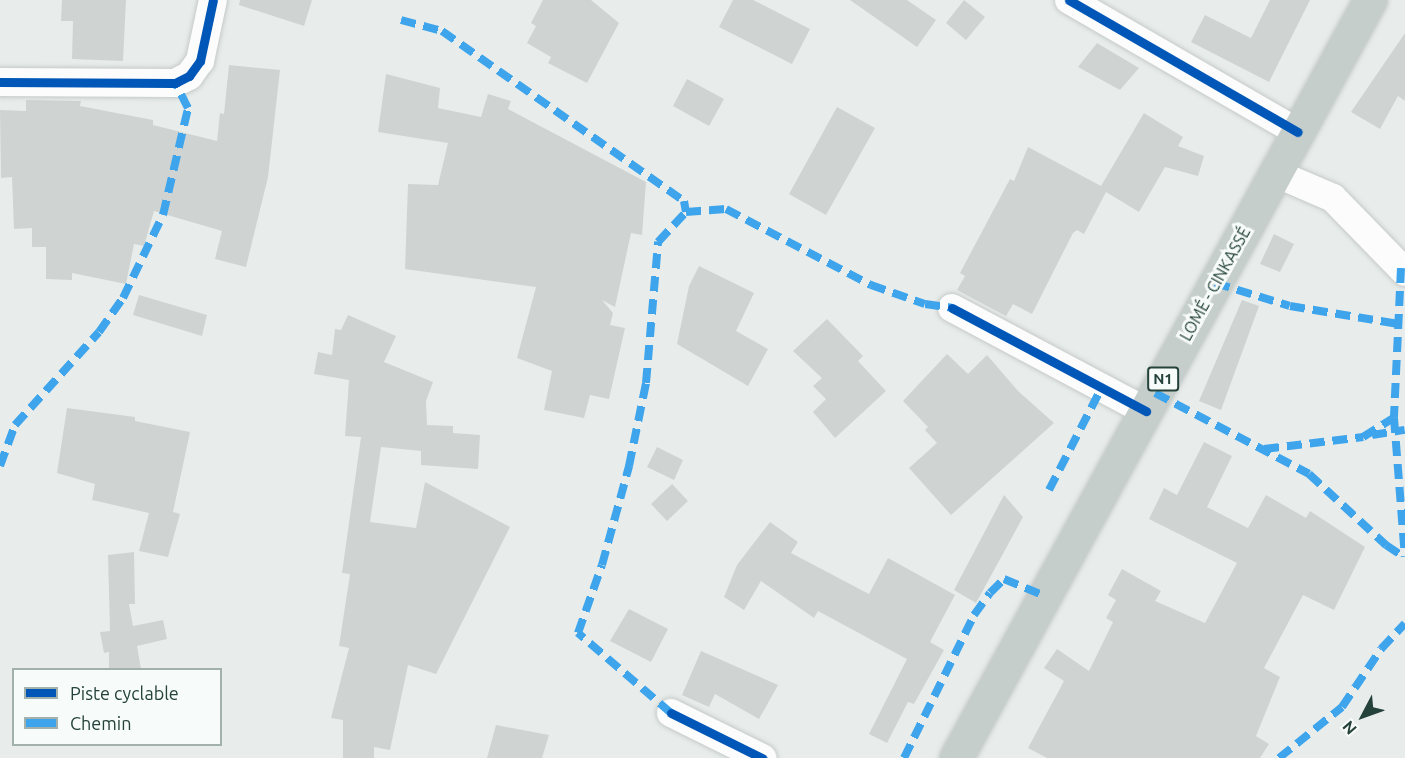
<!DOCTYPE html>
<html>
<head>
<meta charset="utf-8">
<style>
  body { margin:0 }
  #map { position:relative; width:1405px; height:758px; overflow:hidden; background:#e8edeb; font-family:Ubuntu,sans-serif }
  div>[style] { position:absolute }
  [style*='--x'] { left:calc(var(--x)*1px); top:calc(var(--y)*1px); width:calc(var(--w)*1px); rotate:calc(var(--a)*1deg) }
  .building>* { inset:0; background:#cfd4d2 }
  .roads { filter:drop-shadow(0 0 2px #c5cac8) drop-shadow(0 0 2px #c5cac8) }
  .minor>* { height:28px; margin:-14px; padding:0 14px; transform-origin:14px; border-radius:14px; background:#fcfcfc }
  .trunk>* { height:33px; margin:-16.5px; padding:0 16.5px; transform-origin:16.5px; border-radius:16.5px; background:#c6cecc }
  .quiet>* { height:8px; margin-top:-4px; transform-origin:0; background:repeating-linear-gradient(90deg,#3ea4ec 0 15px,transparent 0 23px) }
  .cycleway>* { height:9px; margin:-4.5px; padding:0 4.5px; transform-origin:4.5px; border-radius:4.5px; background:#0057b8 }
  span { translate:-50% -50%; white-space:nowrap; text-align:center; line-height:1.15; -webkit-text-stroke:6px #f7fbf9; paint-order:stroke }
  .shield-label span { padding:2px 4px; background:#f7fbf9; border:2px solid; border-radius:4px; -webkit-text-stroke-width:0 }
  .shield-label { font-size:15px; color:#24423a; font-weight:700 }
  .street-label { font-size:16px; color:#24423a }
  .legend { position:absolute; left:12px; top:668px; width:210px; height:78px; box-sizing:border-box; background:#f7fbf9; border:2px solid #a3b1ad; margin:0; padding:8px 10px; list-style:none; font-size:18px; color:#24423a }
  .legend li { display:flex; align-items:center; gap:12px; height:30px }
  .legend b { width:30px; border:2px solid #a3b1ad }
  .north { position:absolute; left:1333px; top:686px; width:60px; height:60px; -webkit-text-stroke:4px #f7fbf9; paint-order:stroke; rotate:229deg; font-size:16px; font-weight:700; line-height:24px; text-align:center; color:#24423a }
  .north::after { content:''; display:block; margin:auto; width:21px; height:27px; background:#24423a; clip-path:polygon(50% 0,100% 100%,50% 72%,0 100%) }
</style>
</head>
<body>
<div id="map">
  <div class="building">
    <div style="clip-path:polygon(62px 0,126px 0,123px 61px,72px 59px,73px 21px,61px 21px)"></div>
    <div style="clip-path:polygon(240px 0,312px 0,304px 26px,239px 5px)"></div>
    <div style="clip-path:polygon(543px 0,591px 0,619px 23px,587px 83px,548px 63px,551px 57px,527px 43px,536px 26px,531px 23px)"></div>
    <div style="clip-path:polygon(733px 0,753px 0,810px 29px,792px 64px,719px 27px)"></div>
    <div style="clip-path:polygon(850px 0,907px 0,936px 20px,917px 47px)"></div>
    <div style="clip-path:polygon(964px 0,985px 17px,966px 40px,946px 23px)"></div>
    <div style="clip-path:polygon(1270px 0,1310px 0,1269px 82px,1191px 42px,1205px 15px,1251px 38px)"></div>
    <div style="clip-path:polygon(1405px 33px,1405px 101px,1398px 96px,1380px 129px,1351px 112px)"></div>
    <div style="clip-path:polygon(1097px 43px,1139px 68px,1120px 90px,1078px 67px)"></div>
    <div style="clip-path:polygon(229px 65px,280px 70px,268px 177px,246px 267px,215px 259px,222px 231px,154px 211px,144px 246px,134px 244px,126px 284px,72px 273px,72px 280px,46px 279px,46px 247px,32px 247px,32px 228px,14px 229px,12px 177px,1px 178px,0 110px,26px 111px,26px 100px,81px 101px,80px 106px,153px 120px,153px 125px,217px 141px,220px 113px,224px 114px)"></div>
    <div style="clip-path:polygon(386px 74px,440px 88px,438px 108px,481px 117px,488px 94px,511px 101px,508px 109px,646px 182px,642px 235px,631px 233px,615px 307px,602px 300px,613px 313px,610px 325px,625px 328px,609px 399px,590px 395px,584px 418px,544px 410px,552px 371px,517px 358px,536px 287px,405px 269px,408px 184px,438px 185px,448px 143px,378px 132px)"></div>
    <div style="clip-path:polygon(687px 79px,724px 99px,709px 126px,673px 106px)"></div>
    <div style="clip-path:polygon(837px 107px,875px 128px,826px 215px,789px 194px)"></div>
    <div style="clip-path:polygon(1144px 113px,1183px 137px,1178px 146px,1204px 156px,1198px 176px,1165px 167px,1139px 212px,1106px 192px,1084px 234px,1077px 230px,1073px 233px,1032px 314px,1013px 304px,1006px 316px,957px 290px,965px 276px,960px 273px,1010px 179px,1014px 181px,1028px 147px,1101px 186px)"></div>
    <div style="clip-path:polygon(1274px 234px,1294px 244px,1280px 272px,1260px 264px)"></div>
    <div style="clip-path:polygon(699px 266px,754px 293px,736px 331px,768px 349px,748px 386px,677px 344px,689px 286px)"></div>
    <div style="clip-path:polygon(139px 295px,207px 315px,202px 336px,133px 315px)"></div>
    <div style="clip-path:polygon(1242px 300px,1259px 306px,1221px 410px,1199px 401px)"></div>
    <div style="clip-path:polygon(348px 315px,396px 336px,384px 362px,433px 382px,426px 401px,427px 425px,453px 426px,453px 433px,480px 435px,478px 469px,421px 465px,421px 451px,381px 447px,370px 522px,416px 528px,425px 482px,510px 527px,436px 674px,408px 665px,390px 750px,374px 747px,374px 758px,343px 758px,343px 720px,331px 718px,349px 648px,339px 646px,350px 574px,342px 573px,361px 437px,345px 436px,349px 380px,314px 374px,318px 352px,332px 355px,335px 329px,341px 330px)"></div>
    <div style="clip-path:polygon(827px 319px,863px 356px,858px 361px,886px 391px,835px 438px,813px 412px,826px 399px,813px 386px,822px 378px,793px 351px)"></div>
    <div style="clip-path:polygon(947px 354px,968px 374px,987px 355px,1018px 391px,1054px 423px,951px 515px,909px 468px,937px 443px,925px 430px,928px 427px,903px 401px)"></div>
    <div style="clip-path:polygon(67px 408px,135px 417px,135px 421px,190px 432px,173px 512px,180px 514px,168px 557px,139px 551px,149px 513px,92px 500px,95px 484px,57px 473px)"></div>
    <div style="clip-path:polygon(1204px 442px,1232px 456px,1207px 507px,1248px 528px,1266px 495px,1306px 518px,1310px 511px,1365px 547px,1334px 610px,1303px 595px,1264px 668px,1280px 677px,1256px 736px,1269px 744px,1260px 758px,1047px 758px,1028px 748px,1064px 681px,1044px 668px,1057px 649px,1089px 671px,1113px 622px,1106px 618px,1116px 600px,1108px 595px,1122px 569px,1161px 591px,1155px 601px,1205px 623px,1237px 563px,1149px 519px,1164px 488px,1177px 495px)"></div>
    <div style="clip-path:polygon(657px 447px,683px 460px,674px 480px,647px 467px)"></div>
    <div style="clip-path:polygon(672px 484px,688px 501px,667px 521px,651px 504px)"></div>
    <div style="clip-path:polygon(1004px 495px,1023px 517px,976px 603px,954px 590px)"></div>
    <div style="clip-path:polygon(770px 522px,798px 542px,791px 553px,869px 594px,888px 558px,955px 595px,930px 642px,944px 650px,914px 704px,908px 702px,887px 743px,869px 734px,907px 659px,818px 611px,814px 618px,761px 581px,744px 610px,724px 597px,737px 565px)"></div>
    <div style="clip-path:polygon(134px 552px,135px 604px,129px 604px,133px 626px,163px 620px,167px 639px,137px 646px,141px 669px,109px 669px,109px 652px,104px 653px,100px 632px,110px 631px,108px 555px)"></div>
    <div style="clip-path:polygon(629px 609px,668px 629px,651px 662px,610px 641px)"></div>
    <div style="clip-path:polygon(701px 651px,778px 685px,759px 719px,715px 694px,709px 707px,682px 695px)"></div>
    <div style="clip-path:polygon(496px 725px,549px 735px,542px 758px,487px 758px)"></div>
  </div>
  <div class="roads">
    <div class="minor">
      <div style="--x:1069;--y:0;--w:264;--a:30"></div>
      <div style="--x:0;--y:82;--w:175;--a:0.3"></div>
      <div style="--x:175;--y:83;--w:16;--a:-27"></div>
      <div style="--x:189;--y:76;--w:19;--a:-54"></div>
      <div style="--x:200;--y:61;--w:62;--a:-78"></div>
      <div style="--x:1275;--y:173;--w:63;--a:23.3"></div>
      <div style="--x:1333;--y:198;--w:103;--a:45.8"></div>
      <div style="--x:952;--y:308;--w:220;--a:28"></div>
      <div style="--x:671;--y:713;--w:102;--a:26.3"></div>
    </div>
    <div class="trunk">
      <div style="--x:956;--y:758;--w:864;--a:-61.36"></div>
    </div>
  </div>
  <div class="quiet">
    <div style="--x:401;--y:20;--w:42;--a:15"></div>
    <div style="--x:442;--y:31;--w:296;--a:35.1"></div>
    <div style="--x:684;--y:201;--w:11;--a:80"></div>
    <div style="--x:1401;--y:268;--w:150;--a:92.7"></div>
    <div style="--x:1394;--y:418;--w:139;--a:85.5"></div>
    <div style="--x:1215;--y:283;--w:78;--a:17"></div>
    <div style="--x:1290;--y:306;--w:110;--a:9.4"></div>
    <div style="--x:1155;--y:393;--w:174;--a:27.7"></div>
    <div style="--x:1309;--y:474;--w:105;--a:42.7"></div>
    <div style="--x:1386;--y:545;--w:22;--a:34"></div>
    <div style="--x:1372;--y:435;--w:33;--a:-9"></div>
    <div style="--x:1264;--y:449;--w:100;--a:-6.9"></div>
    <div style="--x:1363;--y:437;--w:36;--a:-32"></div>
    <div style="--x:0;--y:466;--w:44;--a:-69.9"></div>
    <div style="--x:15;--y:425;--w:125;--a:-47.9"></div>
    <div style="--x:99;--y:332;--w:42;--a:-54.8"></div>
    <div style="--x:123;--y:298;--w:92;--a:-64.3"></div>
    <div style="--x:163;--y:215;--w:110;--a:-76.8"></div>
    <div style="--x:188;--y:108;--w:28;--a:-117"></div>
    <div style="--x:1049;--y:490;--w:116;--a:-62.8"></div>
    <div style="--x:671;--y:713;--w:123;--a:-139.3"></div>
    <div style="--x:578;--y:633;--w:72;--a:-70.6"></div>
    <div style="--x:602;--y:565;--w:103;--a:-74.7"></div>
    <div style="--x:629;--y:466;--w:85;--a:-78.4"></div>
    <div style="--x:646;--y:383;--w:142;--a:-85.1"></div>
    <div style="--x:658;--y:242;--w:41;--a:-47"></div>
    <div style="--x:686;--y:212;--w:40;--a:-4.3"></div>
    <div style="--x:726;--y:209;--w:164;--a:27.7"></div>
    <div style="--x:871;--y:285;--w:57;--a:19.4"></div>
    <div style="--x:925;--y:304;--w:27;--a:8"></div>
    <div style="--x:904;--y:758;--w:159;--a:-63.9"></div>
    <div style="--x:974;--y:615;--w:27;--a:-54"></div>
    <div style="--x:990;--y:593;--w:20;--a:-45"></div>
    <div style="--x:1004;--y:579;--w:44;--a:22.5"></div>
    <div style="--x:1279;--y:758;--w:81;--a:-39"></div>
    <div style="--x:1342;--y:707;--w:70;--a:-56.1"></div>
    <div style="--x:1381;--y:649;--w:35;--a:-47"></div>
  </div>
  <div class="cycleway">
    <div style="--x:1069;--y:0;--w:264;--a:30"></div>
    <div style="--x:0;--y:82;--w:175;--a:0.3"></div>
    <div style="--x:175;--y:83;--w:16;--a:-27"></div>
    <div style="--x:189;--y:76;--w:19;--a:-54"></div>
    <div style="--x:200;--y:61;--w:62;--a:-78"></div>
    <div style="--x:952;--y:308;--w:220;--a:28"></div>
    <div style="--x:671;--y:713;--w:102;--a:26.3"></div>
  </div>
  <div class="shield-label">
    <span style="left:1163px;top:379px">N1</span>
  </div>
  <div class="street-label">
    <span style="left:1215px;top:284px;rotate:-61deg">LOMÉ - CINKASSÉ</span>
  </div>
  <ul class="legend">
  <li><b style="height:8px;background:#0057b8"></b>Piste cyclable</li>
  <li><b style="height:8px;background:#3ea4ec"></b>Chemin</li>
  </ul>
  <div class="north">N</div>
</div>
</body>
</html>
